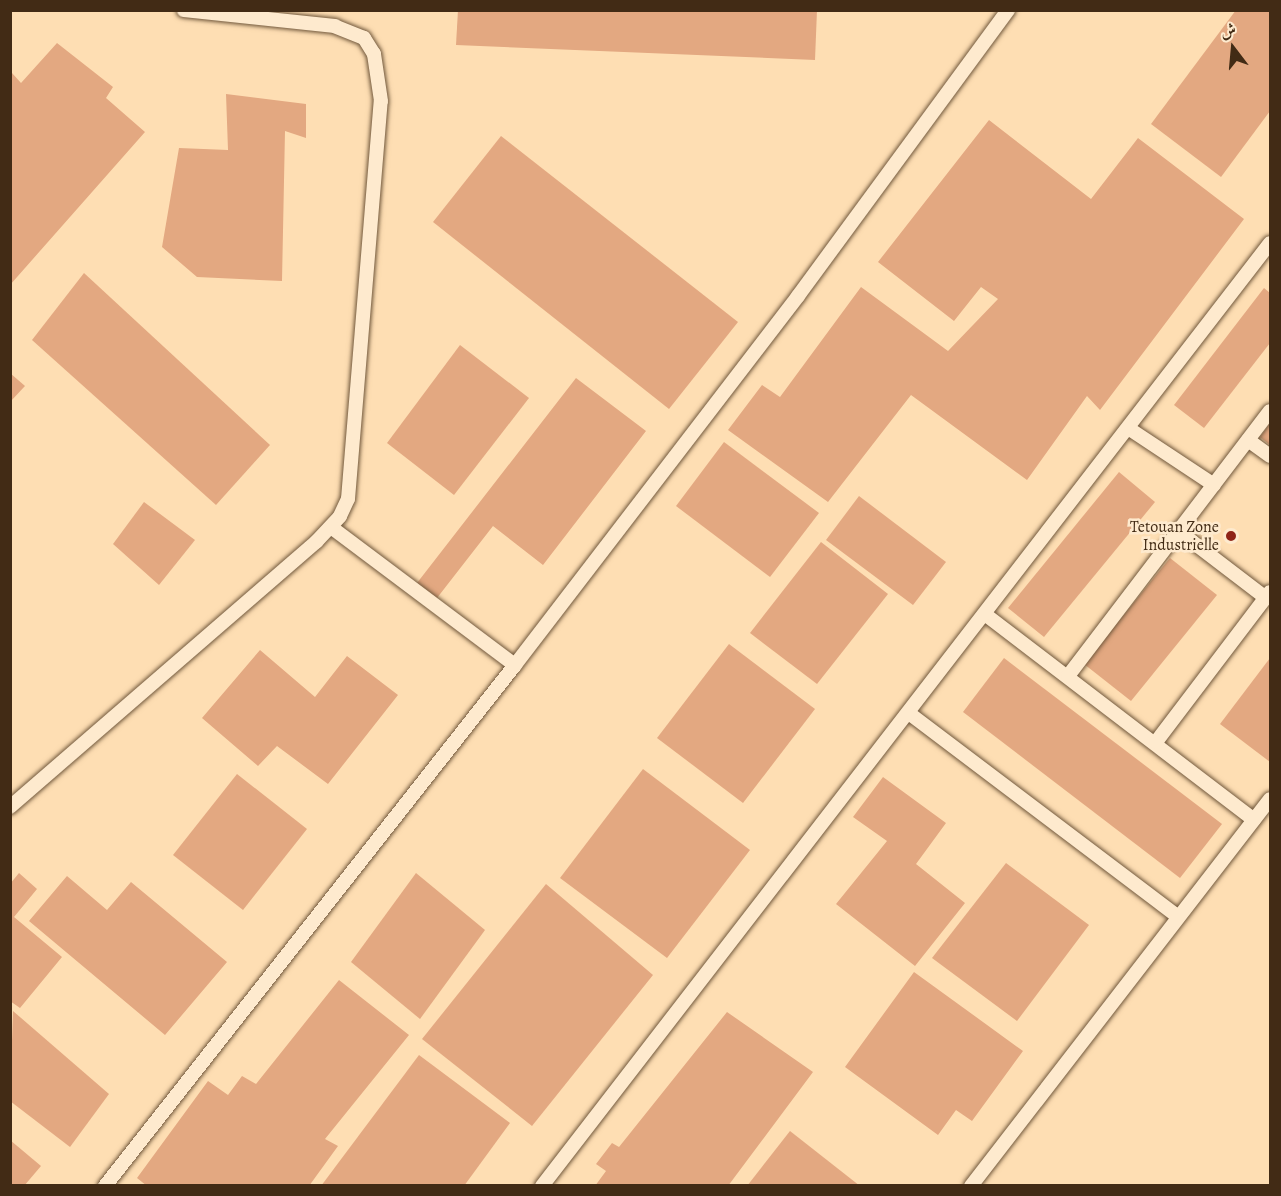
<!DOCTYPE html>
<html>
<head>
<meta charset="utf-8">
<style>
  body { margin:0 }
  #map { position:relative; width:1281px; height:1196px; overflow:hidden; background:#fedeb3; font-family:Alegreya,Amiri,serif }
  div>[style] { position:absolute }
  [style*='--x'] { left:calc(var(--x)*1px); top:calc(var(--y)*1px); width:calc(var(--w)*1px); rotate:calc(var(--a)*1deg) }
  .building>* { inset:0; background:#e3a881 }
  .roads { filter:drop-shadow(0 0 2px #71583c) drop-shadow(0 0 2px #71583c) }
  .lane>* { height:14px; margin:-7px; padding:0 7px; transform-origin:7px; border-radius:7px; background:#feeace }
  .dots>* { width:16px; height:16px; translate:-50% -50%; box-sizing:border-box; border:3px solid #feeace; border-radius:50% }
  span { translate:-50% -50%; white-space:nowrap; text-align:center; line-height:1.15; -webkit-text-stroke:5px #feeace; paint-order:stroke }
  .poi-label { font-size:16px; color:#422b15 }
  .right { translate:-100% -50%; text-align:right }
  .frame { position:absolute; inset:0; border:12px solid #422b15; pointer-events:none }
  .north { position:absolute; left:1203px; top:18px; width:60px; height:60px; -webkit-text-stroke:4px #feeace; paint-order:stroke; rotate:344deg; font-size:16px; font-weight:700; line-height:24px; text-align:center; color:#422b15 }
  .north::after { content:''; display:block; margin:auto; width:21px; height:27px; background:#422b15; clip-path:polygon(50% 0,100% 100%,50% 72%,0 100%) }
</style>
</head>
<body>
<div id="map">
  <div class="building">
    <div style="clip-path:polygon(458px 10px,817px 10px,815px 60px,456px 45px)"></div>
    <div style="clip-path:polygon(1236px 10px,1270px 10px,1270px 111px,1221px 177px,1151px 124px)"></div>
    <div style="clip-path:polygon(57px 43px,113px 87px,106px 98px,145px 132px,10px 285px,10px 76px,12px 73px,21px 83px)"></div>
    <div style="clip-path:polygon(226px 94px,306px 104px,306px 138px,285px 131px,282px 281px,197px 277px,162px 247px,179px 148px,228px 150px)"></div>
    <div style="clip-path:polygon(989px 120px,1091px 199px,1138px 138px,1244px 219px,1100px 410px,1087px 396px,1027px 480px,911px 395px,828px 502px,728px 430px,762px 385px,780px 397px,861px 287px,948px 351px,998px 299px,981px 287px,954px 321px,878px 262px)"></div>
    <div style="clip-path:polygon(501px 136px,738px 322px,669px 409px,433px 222px)"></div>
    <div style="clip-path:polygon(84px 273px,270px 445px,216px 505px,32px 340px)"></div>
    <div style="clip-path:polygon(1264px 288px,1270px 293px,1270px 343px,1204px 428px,1174px 405px)"></div>
    <div style="clip-path:polygon(460px 345px,529px 398px,454px 495px,387px 443px)"></div>
    <div style="clip-path:polygon(10px 373px,25px 386px,10px 402px)"></div>
    <div style="clip-path:polygon(576px 378px,646px 431px,543px 565px,493px 526px,437px 598px,417px 583px)"></div>
    <div style="clip-path:polygon(1270px 423px,1270px 445px,1260px 437px)"></div>
    <div style="clip-path:polygon(724px 442px,819px 513px,770px 577px,676px 506px)"></div>
    <div style="clip-path:polygon(1119px 472px,1155px 502px,1044px 637px,1008px 608px)"></div>
    <div style="clip-path:polygon(859px 496px,946px 562px,913px 605px,826px 540px)"></div>
    <div style="clip-path:polygon(144px 502px,195px 540px,159px 585px,113px 544px)"></div>
    <div style="clip-path:polygon(821px 542px,888px 594px,817px 684px,750px 633px)"></div>
    <div style="clip-path:polygon(1170px 558px,1217px 595px,1131px 701px,1084px 664px)"></div>
    <div style="clip-path:polygon(729px 644px,815px 709px,743px 803px,657px 738px)"></div>
    <div style="clip-path:polygon(260px 650px,315px 697px,347px 656px,398px 695px,328px 784px,277px 746px,258px 766px,202px 718px)"></div>
    <div style="clip-path:polygon(1004px 658px,1222px 824px,1180px 878px,963px 712px)"></div>
    <div style="clip-path:polygon(1270px 658px,1270px 762px,1220px 724px)"></div>
    <div style="clip-path:polygon(643px 769px,750px 850px,667px 958px,560px 878px)"></div>
    <div style="clip-path:polygon(237px 774px,307px 829px,243px 910px,173px 855px)"></div>
    <div style="clip-path:polygon(883px 777px,946px 823px,916px 864px,965px 903px,915px 966px,836px 904px,887px 841px,853px 817px)"></div>
    <div style="clip-path:polygon(1006px 863px,1089px 925px,1017px 1021px,932px 958px)"></div>
    <div style="clip-path:polygon(19px 873px,37px 889px,14px 917px,62px 957px,20px 1008px,10px 1001px,10px 884px)"></div>
    <div style="clip-path:polygon(416px 873px,485px 930px,420px 1019px,351px 962px)"></div>
    <div style="clip-path:polygon(67px 876px,107px 910px,131px 882px,227px 962px,165px 1035px,29px 921px)"></div>
    <div style="clip-path:polygon(546px 884px,653px 975px,532px 1126px,422px 1039px)"></div>
    <div style="clip-path:polygon(914px 972px,1023px 1051px,972px 1121px,956px 1110px,938px 1135px,845px 1067px)"></div>
    <div style="clip-path:polygon(339px 980px,409px 1035px,325px 1139px,338px 1146px,309px 1186px,147px 1186px,137px 1178px,208px 1081px,228px 1095px,242px 1076px,256px 1084px)"></div>
    <div style="clip-path:polygon(13px 1011px,109px 1094px,70px 1147px,10px 1101px)"></div>
    <div style="clip-path:polygon(727px 1012px,813px 1072px,728px 1186px,595px 1186px,606px 1171px,596px 1164px,612px 1143px,619px 1147px)"></div>
    <div style="clip-path:polygon(419px 1055px,510px 1123px,464px 1186px,321px 1186px)"></div>
    <div style="clip-path:polygon(790px 1131px,860px 1186px,747px 1186px)"></div>
    <div style="clip-path:polygon(10px 1140px,41px 1166px,24px 1186px,10px 1186px)"></div>
  </div>
  <div class="roads">
    <div class="lane">
      <div style="--x:1128;--y:428;--w:103;--a:33.5"></div>
      <div style="--x:1248;--y:440;--w:27;--a:36"></div>
      <div style="--x:331;--y:527;--w:230;--a:36.9"></div>
      <div style="--x:1177;--y:530;--w:112;--a:37.4"></div>
      <div style="--x:986;--y:615;--w:337;--a:37.4"></div>
      <div style="--x:1068;--y:676;--w:333;--a:-52.7"></div>
      <div style="--x:910;--y:714;--w:336;--a:37.1"></div>
      <div style="--x:1156;--y:742;--w:188;--a:-52.8"></div>
      <div style="--x:10;--y:807;--w:405;--a:-40.9"></div>
      <div style="--x:316;--y:542;--w:35;--a:-47"></div>
      <div style="--x:340;--y:516;--w:19;--a:-65"></div>
      <div style="--x:348;--y:499;--w:399;--a:-85.3"></div>
      <div style="--x:381;--y:101;--w:48;--a:-98.5"></div>
      <div style="--x:374;--y:54;--w:19;--a:-122"></div>
      <div style="--x:364;--y:38;--w:31;--a:-158"></div>
      <div style="--x:335;--y:26;--w:152;--a:-174"></div>
      <div style="--x:105;--y:1186;--w:663;--a:-51.8"></div>
      <div style="--x:515;--y:665;--w:465;--a:-52.5"></div>
      <div style="--x:798;--y:296;--w:355;--a:-53.7"></div>
      <div style="--x:542;--y:1186;--w:1191;--a:-52.33"></div>
      <div style="--x:971;--y:1186;--w:489;--a:-52.3"></div>
    </div>
  </div>
  <div class="dots">
    <div style="left:1231px;top:536px;background:#8f2418"></div>
  </div>
  <div class="poi-label">
    <span class="right" style="left:1219px;top:536px">Tetouan Zone<br>Industrielle</span>
  </div>
  <div class="frame"></div>
  <div class="north">ش</div>
</div>
</body>
</html>
